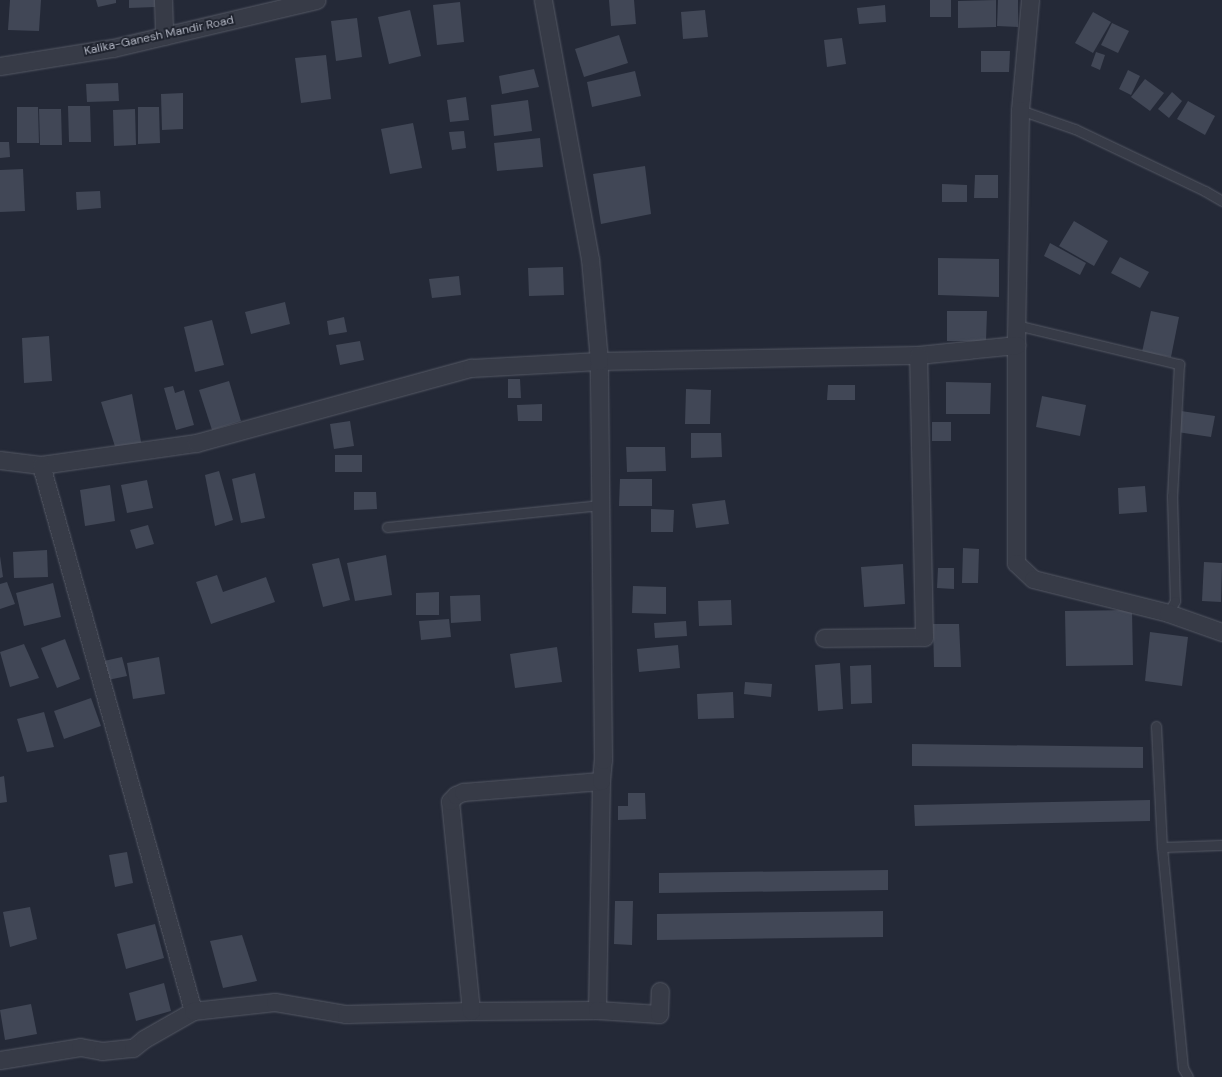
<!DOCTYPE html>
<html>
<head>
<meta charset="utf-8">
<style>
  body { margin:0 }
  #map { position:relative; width:1222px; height:1077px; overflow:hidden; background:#242937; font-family:"DM Sans",sans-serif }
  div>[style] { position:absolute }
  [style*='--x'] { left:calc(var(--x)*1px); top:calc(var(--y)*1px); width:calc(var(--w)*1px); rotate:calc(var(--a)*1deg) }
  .building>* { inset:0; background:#414756 }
  .roads { filter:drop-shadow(0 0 1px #555965) drop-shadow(0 0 1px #555965) }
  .lane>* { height:9px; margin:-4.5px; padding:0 4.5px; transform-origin:4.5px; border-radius:4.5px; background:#373b47 }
  .street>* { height:17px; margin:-8.5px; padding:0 8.5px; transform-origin:8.5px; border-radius:8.5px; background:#373b47 }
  span { translate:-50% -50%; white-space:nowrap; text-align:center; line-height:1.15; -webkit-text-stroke:3.5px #1d212c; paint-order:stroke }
  .street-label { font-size:12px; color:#b2b6c3 }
</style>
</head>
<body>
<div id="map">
  <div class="building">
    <div style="clip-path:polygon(10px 0,41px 0,39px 31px,8px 30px)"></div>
    <div style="clip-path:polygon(96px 0,116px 0,116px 3px,98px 7px)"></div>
    <div style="clip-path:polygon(129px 0,155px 0,155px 7px,129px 8px)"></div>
    <div style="clip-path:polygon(609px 0,634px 0,636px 24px,611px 26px)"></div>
    <div style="clip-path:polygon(930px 0,951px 0,951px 17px,930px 17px)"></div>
    <div style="clip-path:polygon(996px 0,996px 27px,958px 28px,958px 1px)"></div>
    <div style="clip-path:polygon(998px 0,1018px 0,1018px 27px,997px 26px)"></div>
    <div style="clip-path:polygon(460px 2px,464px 42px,437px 45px,433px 5px)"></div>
    <div style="clip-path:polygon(885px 5px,886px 22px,859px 24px,857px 8px)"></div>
    <div style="clip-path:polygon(410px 10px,421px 56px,389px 64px,378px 17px)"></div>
    <div style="clip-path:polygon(705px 10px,708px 37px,683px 39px,681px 12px)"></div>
    <div style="clip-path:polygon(1093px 12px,1111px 22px,1093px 53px,1075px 43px)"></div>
    <div style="clip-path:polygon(357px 18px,362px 57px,336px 61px,331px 21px)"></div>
    <div style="clip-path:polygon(1112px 23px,1129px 31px,1118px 53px,1101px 45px)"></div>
    <div style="clip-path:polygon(619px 35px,628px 63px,584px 77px,575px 49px)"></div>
    <div style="clip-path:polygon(842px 38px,846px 64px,827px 67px,824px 40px)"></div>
    <div style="clip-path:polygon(981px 51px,1010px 51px,1009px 72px,981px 72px)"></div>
    <div style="clip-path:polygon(1096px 52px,1105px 55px,1100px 70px,1091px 66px)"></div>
    <div style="clip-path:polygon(326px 55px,331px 99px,301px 103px,295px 58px)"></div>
    <div style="clip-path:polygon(534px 69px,539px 87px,502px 94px,499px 76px)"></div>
    <div style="clip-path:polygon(1128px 70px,1140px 76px,1131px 95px,1119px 89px)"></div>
    <div style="clip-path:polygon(635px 71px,641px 96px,592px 107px,587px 82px)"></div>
    <div style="clip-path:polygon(1145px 79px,1164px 93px,1150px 111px,1131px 97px)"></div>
    <div style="clip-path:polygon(118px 83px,119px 101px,87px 102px,86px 84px)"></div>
    <div style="clip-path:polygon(1172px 92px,1182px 101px,1169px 118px,1158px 109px)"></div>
    <div style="clip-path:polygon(183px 93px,183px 129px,162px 130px,161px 94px)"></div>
    <div style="clip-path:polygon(466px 97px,469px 120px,450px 122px,447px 100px)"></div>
    <div style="clip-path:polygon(528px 100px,532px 131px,494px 136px,491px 105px)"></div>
    <div style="clip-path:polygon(1188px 101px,1215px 116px,1205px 135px,1177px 119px)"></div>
    <div style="clip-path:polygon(68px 106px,90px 106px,91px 142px,69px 142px)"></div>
    <div style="clip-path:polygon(17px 107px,38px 107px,39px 143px,17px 143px)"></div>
    <div style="clip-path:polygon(138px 107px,159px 107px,160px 143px,138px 144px)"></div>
    <div style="clip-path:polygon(39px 109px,61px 109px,62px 145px,40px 145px)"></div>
    <div style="clip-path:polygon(135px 109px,136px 145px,114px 146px,113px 110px)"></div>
    <div style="clip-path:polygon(413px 123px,422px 168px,390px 174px,381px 129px)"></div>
    <div style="clip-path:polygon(464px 131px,466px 148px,452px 150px,449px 132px)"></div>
    <div style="clip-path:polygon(540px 138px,543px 167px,497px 171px,494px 143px)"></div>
    <div style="clip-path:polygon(0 142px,9px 142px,10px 157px,0 158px)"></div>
    <div style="clip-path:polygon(645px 166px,651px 214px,601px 224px,593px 174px)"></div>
    <div style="clip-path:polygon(23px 169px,25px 211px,0 212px,0 170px)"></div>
    <div style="clip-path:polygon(975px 175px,998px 175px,998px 198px,974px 198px)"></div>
    <div style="clip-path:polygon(942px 184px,967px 185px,967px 202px,942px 202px)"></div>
    <div style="clip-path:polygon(100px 191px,101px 208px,77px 210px,76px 192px)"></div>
    <div style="clip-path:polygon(1074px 221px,1108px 241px,1094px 266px,1059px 246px)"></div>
    <div style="clip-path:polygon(1050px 243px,1086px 263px,1080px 275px,1044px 256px)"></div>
    <div style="clip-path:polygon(1120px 257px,1149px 272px,1140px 288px,1111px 273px)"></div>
    <div style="clip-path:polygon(938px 258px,999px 259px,999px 297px,938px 295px)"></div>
    <div style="clip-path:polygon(563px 267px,564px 295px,529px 296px,528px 268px)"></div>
    <div style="clip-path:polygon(459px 276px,461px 295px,432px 298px,429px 279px)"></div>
    <div style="clip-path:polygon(285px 302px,290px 324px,251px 334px,245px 312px)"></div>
    <div style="clip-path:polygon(947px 311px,987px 311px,986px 341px,947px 341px)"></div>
    <div style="clip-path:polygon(1151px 311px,1179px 317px,1171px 357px,1142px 352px)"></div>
    <div style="clip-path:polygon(344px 317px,347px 332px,329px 335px,327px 321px)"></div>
    <div style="clip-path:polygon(212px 320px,224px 365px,195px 372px,184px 327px)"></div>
    <div style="clip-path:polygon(49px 336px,52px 381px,24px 383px,22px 338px)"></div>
    <div style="clip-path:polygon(360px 341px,364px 360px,340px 365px,336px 345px)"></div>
    <div style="clip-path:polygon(508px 379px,520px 379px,521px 398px,508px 398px)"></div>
    <div style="clip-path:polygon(229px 381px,241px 421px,212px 430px,199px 390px)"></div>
    <div style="clip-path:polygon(946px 382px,991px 383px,990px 414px,946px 414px)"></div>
    <div style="clip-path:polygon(828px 385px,855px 385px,855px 400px,827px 400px)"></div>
    <div style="clip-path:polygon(173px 386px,175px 393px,184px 390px,194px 425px,176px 430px,164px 388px)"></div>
    <div style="clip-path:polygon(686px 389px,711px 390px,710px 424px,685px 424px)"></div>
    <div style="clip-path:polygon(132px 394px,142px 447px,117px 453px,101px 402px)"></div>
    <div style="clip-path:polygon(1042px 396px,1086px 405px,1080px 436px,1036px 427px)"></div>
    <div style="clip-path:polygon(542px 404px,542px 421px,518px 421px,517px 405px)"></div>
    <div style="clip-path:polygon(1181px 411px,1215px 416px,1211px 437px,1177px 432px)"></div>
    <div style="clip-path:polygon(350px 421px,354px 446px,334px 449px,330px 424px)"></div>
    <div style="clip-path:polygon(932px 422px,951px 422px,951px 441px,932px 441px)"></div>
    <div style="clip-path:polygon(691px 433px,721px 433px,722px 457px,691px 458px)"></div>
    <div style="clip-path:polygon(626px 447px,665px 447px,666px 471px,627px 472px)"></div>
    <div style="clip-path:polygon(335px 455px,362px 455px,362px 472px,335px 472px)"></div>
    <div style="clip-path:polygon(219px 471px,233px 520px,215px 526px,205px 475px)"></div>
    <div style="clip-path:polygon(255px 473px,265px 518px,241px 523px,232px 479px)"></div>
    <div style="clip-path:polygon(620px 479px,652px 479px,652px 506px,619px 506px)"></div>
    <div style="clip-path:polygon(147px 480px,153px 508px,127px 513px,121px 485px)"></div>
    <div style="clip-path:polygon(110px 485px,115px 521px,85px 526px,80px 490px)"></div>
    <div style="clip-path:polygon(1145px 486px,1147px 512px,1119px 514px,1118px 488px)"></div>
    <div style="clip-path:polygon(354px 492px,376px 492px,377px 509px,354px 510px)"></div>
    <div style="clip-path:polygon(725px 500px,729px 524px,696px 528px,692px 504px)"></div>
    <div style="clip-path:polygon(651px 509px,674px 510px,673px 532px,651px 532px)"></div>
    <div style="clip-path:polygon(148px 525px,154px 544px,136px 549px,130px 530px)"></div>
    <div style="clip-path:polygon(963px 548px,979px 549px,978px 583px,962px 583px)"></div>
    <div style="clip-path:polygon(47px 550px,48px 577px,14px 578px,13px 552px)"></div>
    <div style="clip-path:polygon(386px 555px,392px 595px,355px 601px,347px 563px)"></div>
    <div style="clip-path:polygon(0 556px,3px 577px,0 578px)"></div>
    <div style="clip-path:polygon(339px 558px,350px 600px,323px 607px,312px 564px)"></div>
    <div style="clip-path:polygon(1204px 562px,1222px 563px,1221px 602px,1202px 601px)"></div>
    <div style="clip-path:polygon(903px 564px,905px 604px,864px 607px,861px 567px)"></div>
    <div style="clip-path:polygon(938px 568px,954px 568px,954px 589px,937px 588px)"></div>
    <div style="clip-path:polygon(217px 575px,223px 592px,266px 577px,275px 602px,211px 624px,196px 582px)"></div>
    <div style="clip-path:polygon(7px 582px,15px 604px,0 609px,0 584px)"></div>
    <div style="clip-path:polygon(53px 583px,61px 617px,24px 626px,16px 593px)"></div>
    <div style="clip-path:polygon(633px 586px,666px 587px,666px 614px,632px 613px)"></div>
    <div style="clip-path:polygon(439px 592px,439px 615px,416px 615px,416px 593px)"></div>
    <div style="clip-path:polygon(480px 595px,481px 621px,451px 623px,450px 596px)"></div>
    <div style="clip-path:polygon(731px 600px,732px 625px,699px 626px,698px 601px)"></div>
    <div style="clip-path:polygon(1132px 610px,1133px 665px,1066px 666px,1065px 611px)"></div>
    <div style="clip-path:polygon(449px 619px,451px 637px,421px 640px,419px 621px)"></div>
    <div style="clip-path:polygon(686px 621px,687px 636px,655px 638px,654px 623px)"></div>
    <div style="clip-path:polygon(933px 624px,959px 624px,961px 667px,934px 667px)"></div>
    <div style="clip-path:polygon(1150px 632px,1188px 637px,1182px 686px,1145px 681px)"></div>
    <div style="clip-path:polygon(65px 639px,80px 679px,57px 688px,41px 648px)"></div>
    <div style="clip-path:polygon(24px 644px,39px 678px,10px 687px,0 652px)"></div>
    <div style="clip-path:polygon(678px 645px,680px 668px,639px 672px,637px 649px)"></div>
    <div style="clip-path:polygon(557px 647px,562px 682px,515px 688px,510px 654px)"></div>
    <div style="clip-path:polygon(122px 657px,127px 676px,108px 680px,104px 661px)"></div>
    <div style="clip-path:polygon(159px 657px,165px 694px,133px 699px,127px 663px)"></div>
    <div style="clip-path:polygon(840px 663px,843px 709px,818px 711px,815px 665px)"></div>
    <div style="clip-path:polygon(871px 665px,872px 703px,851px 704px,850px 666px)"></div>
    <div style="clip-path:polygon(745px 682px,772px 684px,771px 697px,744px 694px)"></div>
    <div style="clip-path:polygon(733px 692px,734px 718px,698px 719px,697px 694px)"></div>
    <div style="clip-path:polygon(91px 698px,101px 726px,64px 739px,54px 711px)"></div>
    <div style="clip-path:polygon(44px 712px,54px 747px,27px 752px,17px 719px)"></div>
    <div style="clip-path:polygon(912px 744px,1143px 747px,1143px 768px,912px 766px)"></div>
    <div style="clip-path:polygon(4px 776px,7px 802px,0 803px,0 777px)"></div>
    <div style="clip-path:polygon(628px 793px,645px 793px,646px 819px,618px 820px,618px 806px,628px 806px)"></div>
    <div style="clip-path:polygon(1150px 800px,1150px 821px,915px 826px,914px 805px)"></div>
    <div style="clip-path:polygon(127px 852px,133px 883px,115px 887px,109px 855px)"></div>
    <div style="clip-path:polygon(888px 870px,888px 890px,659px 893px,659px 873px)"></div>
    <div style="clip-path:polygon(615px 901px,633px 901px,632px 945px,614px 944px)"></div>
    <div style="clip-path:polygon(30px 907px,37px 939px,10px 947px,3px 912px)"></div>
    <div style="clip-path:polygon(883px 911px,883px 937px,657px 940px,657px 914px)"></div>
    <div style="clip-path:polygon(155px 924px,164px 958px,126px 969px,117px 934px)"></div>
    <div style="clip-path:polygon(242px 935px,257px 981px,223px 988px,210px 941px)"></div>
    <div style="clip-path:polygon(164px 983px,171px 1011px,136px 1021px,129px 993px)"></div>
    <div style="clip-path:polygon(31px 1004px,37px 1034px,5px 1040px,0 1010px)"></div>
  </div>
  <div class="roads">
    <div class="lane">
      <div style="--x:1020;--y:110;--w:58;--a:19.1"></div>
      <div style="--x:1075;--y:129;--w:144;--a:25.5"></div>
      <div style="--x:1205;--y:191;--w:20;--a:30"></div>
      <div style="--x:1016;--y:325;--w:168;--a:13.5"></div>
      <div style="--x:1179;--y:364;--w:132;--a:93"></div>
      <div style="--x:1172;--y:496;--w:105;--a:88.4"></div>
      <div style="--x:1175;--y:601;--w:14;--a:120"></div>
      <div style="--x:387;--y:527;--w:215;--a:-5.9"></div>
      <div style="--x:1156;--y:726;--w:121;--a:87.2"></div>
      <div style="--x:1162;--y:847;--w:222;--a:84.6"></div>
      <div style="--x:1183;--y:1068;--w:10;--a:61"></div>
      <div style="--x:1162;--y:847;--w:60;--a:-1.9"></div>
    </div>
    <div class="street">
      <div style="--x:163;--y:0;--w:36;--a:88"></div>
      <div style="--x:1030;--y:0;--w:110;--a:95.2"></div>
      <div style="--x:1020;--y:110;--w:235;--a:91"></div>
      <div style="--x:1016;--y:345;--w:218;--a:90"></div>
      <div style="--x:1016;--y:563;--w:23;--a:43"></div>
      <div style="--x:1033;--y:579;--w:139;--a:14.1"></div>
      <div style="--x:1168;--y:613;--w:57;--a:19.4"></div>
      <div style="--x:0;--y:66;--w:114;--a:-9.1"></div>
      <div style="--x:113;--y:48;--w:209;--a:-13.3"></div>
      <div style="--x:0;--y:460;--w:41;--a:7"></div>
      <div style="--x:41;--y:465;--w:157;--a:-8.1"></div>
      <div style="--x:196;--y:443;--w:285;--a:-15.3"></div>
      <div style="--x:471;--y:368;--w:128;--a:-3.1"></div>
      <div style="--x:599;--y:361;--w:319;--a:-1.1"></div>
      <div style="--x:918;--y:355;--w:99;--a:-5.8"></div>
      <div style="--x:41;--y:465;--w:567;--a:74.44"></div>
      <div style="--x:824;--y:638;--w:100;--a:-0.6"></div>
      <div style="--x:924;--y:637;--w:282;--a:-91.2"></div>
      <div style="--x:597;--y:1010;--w:229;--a:-89"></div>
      <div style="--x:471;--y:1011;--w:126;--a:-0.5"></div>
      <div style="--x:597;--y:1010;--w:62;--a:3.7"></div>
      <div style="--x:659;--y:1014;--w:23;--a:-88"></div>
      <div style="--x:0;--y:1060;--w:81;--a:-9.2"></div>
      <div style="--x:80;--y:1047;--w:22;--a:10"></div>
      <div style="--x:102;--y:1051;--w:31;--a:-6"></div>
      <div style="--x:133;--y:1048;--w:14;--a:-39"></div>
      <div style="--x:144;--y:1039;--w:56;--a:-29.7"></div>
      <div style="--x:193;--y:1011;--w:82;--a:-6.3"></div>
      <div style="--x:275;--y:1002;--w:72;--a:9.6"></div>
      <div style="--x:346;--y:1014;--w:125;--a:-1.4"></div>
      <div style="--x:471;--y:1011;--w:211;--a:-95.7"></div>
      <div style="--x:450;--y:801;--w:8;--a:-45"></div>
      <div style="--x:456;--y:795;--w:8;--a:-23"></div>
      <div style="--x:463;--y:792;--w:138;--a:-4.6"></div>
      <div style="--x:601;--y:781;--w:21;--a:-85"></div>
      <div style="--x:603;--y:760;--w:399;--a:-90.6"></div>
      <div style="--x:599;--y:361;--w:102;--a:-95"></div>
      <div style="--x:590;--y:259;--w:263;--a:-100.3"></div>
    </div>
  </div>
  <div class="street-label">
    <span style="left:159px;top:36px;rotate:-12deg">Kalika-Ganesh Mandir Road</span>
  </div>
</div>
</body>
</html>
